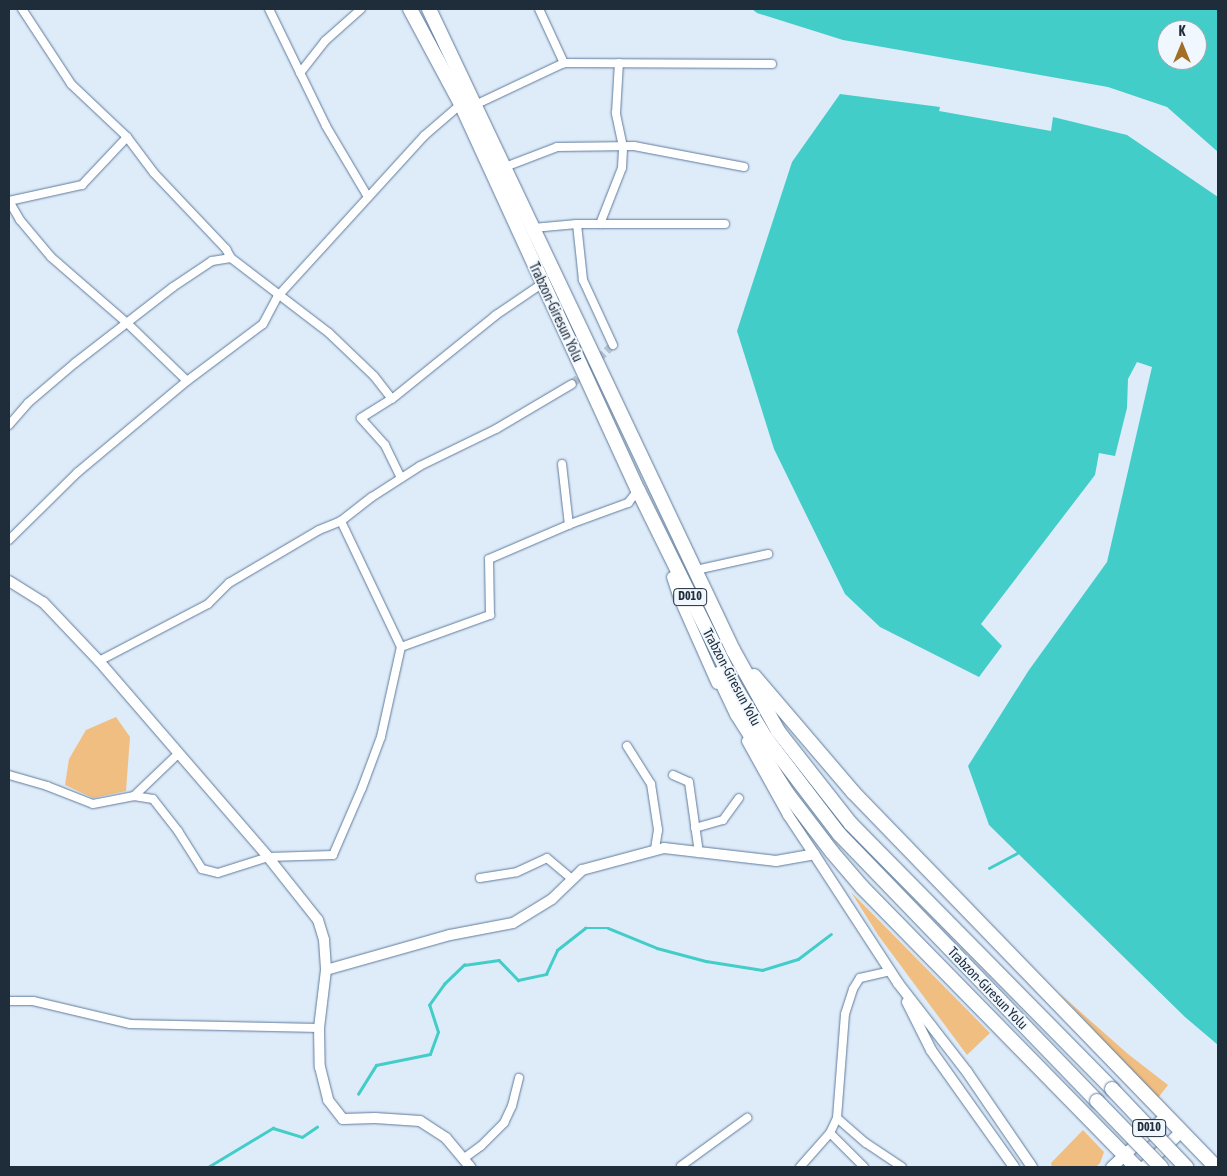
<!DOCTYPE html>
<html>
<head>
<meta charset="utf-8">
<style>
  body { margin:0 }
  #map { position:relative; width:1227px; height:1176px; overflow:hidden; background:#deebf9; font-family:"Asap Condensed",sans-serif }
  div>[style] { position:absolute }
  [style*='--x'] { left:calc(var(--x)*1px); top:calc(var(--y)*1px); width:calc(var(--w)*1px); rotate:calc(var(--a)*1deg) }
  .green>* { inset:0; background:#f0be81 }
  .water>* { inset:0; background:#42cdc8 }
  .stream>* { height:2.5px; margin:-1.25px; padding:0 1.25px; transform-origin:1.25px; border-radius:1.25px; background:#42cdc8 }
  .minor-tunnel>* { height:8px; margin-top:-4px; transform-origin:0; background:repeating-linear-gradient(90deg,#b8c5d3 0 8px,transparent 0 12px) }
  .roads { filter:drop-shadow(0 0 1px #5e7b9b) drop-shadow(0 0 1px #5e7b9b) }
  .minor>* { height:8px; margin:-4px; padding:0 4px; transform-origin:4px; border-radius:4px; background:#fff }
  .tertiary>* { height:10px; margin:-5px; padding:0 5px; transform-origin:5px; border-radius:5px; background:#fff }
  .secondary>* { height:11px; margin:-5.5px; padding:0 5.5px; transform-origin:5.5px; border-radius:5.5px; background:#fff }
  .trunk>* { height:14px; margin:-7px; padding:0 7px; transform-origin:7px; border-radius:7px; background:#fff }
  .bridges { filter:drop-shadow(0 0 1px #5e7b9b) drop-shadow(0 0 1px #5e7b9b) }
  .trunk-bridge>* { height:14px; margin:-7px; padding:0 7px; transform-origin:7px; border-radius:7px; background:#fff }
  span { translate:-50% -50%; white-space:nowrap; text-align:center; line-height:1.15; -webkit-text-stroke:4px #f1f7fe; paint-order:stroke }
  .shield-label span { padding:1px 4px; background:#f1f7fe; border:1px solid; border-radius:4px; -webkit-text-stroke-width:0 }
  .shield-label { font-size:12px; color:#1f2c39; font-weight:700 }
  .street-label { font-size:14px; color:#1f2c39 }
  .frame { position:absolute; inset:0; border:10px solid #1f2c39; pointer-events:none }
  .north { position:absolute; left:1157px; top:20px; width:50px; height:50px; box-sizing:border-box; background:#f1f7fe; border:1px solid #9da6af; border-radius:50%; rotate:0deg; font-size:14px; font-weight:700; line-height:20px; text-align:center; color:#1f2c39 }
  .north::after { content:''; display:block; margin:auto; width:18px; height:22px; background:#a36f27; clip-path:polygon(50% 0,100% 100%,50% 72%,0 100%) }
</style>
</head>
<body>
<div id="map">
  <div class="green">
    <div style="clip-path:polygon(116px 717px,130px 737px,126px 791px,93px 798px,65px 785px,69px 759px,86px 730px)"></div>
    <div style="clip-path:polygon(851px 892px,990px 1033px,967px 1055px,878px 935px)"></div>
    <div style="clip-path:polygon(1059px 993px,1128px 1054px,1168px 1085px,1158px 1098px)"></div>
    <div style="clip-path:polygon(1083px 1130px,1104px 1152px,1100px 1163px,1096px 1167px,1052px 1167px,1051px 1163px)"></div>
  </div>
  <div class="water">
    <div style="clip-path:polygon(evenodd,752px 9px,1218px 9px,1218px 152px,1167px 107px,1108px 87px,843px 40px,757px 13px,752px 9px,1167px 30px,1197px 30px,1197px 60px,1167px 60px,1167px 30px)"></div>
    <div style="clip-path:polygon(840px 94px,940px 107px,939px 111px,1051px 131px,1053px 117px,1127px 135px,1218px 197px,1218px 1045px,1185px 1017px,989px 825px,968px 766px,1029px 670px,1107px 562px,1152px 367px,1137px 362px,1128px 379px,1127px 408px,1115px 456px,1099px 453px,1095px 475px,981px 624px,1002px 646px,979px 677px,880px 627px,845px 594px,774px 449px,737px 331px,792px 162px)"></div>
  </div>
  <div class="stream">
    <div style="--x:989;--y:868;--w:32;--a:-28"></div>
    <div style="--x:358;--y:1094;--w:34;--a:-58"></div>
    <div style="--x:376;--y:1065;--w:55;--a:-11.5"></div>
    <div style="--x:430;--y:1054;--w:23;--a:-70"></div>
    <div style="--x:438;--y:1032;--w:28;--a:-108"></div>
    <div style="--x:429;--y:1005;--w:26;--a:-54"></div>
    <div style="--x:444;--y:984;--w:28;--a:-44"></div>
    <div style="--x:464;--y:965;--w:35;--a:-8"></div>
    <div style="--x:499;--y:960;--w:28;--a:46"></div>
    <div style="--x:518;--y:980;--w:29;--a:-12"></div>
    <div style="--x:546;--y:974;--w:26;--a:-65"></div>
    <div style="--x:557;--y:950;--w:36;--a:-38"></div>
    <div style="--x:585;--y:928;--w:23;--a:0"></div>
    <div style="--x:608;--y:928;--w:53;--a:22.2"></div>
    <div style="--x:657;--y:948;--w:51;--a:14.9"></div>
    <div style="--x:706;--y:961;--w:57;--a:9.1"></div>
    <div style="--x:762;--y:970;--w:38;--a:-17"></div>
    <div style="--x:798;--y:959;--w:41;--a:-37.1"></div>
    <div style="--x:208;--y:1167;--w:76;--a:-31"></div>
    <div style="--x:273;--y:1128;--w:30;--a:17"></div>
    <div style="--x:302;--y:1137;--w:18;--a:-34"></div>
  </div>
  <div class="minor-tunnel">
    <div style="--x:572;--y:384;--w:57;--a:-43.6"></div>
  </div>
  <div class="roads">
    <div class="minor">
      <div style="--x:22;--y:9;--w:90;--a:56.8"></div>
      <div style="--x:71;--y:84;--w:77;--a:43.4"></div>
      <div style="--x:127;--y:137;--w:45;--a:53.1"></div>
      <div style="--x:154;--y:173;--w:105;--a:46.5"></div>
      <div style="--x:226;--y:249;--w:10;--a:61"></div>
      <div style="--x:269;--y:9;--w:130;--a:64"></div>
      <div style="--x:326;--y:126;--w:82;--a:59.4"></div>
      <div style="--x:539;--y:9;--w:60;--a:65.2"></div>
      <div style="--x:300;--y:73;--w:41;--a:-52"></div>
      <div style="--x:325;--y:41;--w:48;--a:-41.6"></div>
      <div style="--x:475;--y:105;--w:98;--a:-25.3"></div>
      <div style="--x:564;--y:63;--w:208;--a:0.3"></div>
      <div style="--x:505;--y:167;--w:56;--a:-21"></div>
      <div style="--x:557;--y:147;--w:77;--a:-0.7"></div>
      <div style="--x:634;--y:146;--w:112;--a:10.8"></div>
      <div style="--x:9;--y:201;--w:22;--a:60"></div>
      <div style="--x:20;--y:220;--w:48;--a:50"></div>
      <div style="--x:51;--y:257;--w:101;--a:41"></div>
      <div style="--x:127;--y:323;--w:83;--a:44"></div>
      <div style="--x:9;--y:201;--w:75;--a:-12.4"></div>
      <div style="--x:82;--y:185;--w:66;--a:-46.8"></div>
      <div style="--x:600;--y:224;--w:60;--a:-68.6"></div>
      <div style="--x:622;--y:168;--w:21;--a:-87"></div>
      <div style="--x:623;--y:147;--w:35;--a:-102"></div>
      <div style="--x:616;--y:113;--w:50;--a:-86.6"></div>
      <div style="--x:533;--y:228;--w:44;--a:-5.2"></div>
      <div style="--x:613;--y:345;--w:72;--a:-114.8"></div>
      <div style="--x:583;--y:280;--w:56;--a:-96.1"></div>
      <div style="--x:577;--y:224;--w:148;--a:0"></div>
      <div style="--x:9;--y:425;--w:29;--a:-49"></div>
      <div style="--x:28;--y:403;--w:62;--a:-40.4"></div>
      <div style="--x:75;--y:363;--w:124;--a:-37.8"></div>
      <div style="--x:173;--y:287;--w:47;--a:-33.7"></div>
      <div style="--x:212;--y:261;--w:19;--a:-9"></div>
      <div style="--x:231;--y:258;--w:123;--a:37.4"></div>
      <div style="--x:329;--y:333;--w:62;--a:43.7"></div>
      <div style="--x:374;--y:376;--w:29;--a:52"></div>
      <div style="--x:562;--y:464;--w:61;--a:83.5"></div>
      <div style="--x:401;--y:478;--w:37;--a:-116"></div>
      <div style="--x:385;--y:445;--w:36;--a:-132"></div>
      <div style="--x:361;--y:418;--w:36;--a:-32"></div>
      <div style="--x:392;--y:399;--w:134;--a:-38.9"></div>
      <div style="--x:496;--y:315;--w:57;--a:-34.2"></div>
      <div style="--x:9;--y:540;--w:97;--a:-44.6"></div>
      <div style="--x:78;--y:472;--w:142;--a:-39.9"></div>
      <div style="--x:187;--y:381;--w:95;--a:-36.9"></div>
      <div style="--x:263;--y:324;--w:32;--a:-62"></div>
      <div style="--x:278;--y:296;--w:217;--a:-47.6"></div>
      <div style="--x:424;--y:136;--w:49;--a:-40.9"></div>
      <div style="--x:696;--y:570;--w:74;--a:-12.5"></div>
      <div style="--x:401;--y:647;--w:95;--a:-19.8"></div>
      <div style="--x:490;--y:615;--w:56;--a:-91"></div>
      <div style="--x:489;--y:559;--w:91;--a:-23.2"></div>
      <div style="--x:573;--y:523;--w:59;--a:-20"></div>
      <div style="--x:628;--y:503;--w:16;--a:-52"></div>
      <div style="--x:99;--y:661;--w:123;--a:-27.6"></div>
      <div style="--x:208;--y:604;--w:30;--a:-45"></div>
      <div style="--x:229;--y:583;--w:104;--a:-30.5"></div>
      <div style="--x:319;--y:530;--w:24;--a:-22"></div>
      <div style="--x:341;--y:521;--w:39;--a:-38"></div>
      <div style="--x:372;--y:497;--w:57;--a:-32.9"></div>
      <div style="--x:420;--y:466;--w:85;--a:-26"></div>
      <div style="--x:496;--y:429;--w:88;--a:-30.6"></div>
      <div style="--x:627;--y:746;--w:45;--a:57.7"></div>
      <div style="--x:651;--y:784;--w:47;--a:81.3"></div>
      <div style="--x:658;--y:830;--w:20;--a:99"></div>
      <div style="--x:9;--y:775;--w:40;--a:16"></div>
      <div style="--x:47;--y:786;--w:49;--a:21.4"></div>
      <div style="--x:93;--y:804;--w:42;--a:-11"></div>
      <div style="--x:134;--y:796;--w:62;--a:-43.7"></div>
      <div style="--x:673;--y:775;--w:17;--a:24"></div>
      <div style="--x:689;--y:782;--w:72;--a:82"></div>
      <div style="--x:134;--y:796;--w:19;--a:9"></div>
      <div style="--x:153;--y:799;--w:41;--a:52"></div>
      <div style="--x:178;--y:831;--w:45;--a:57.7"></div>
      <div style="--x:202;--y:869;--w:16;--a:14"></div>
      <div style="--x:218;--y:873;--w:52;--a:-17.7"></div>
      <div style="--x:268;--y:857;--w:65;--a:-1.8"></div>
      <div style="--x:333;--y:855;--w:73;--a:-66.6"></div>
      <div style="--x:362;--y:788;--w:54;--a:-69.6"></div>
      <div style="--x:381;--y:737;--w:92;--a:-77.5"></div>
      <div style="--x:401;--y:647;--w:140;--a:-115.5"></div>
      <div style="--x:695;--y:828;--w:29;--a:-16"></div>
      <div style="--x:723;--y:820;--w:27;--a:-54"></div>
      <div style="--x:480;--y:878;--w:37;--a:-9"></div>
      <div style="--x:517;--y:872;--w:33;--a:-25"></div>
      <div style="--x:547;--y:858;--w:33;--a:40"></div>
      <div style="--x:9;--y:1001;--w:24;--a:0"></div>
      <div style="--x:33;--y:1001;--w:100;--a:13.3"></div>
      <div style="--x:130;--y:1024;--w:189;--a:1.2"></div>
      <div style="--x:837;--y:1118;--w:38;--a:41"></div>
      <div style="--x:866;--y:1143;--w:43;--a:33.7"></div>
      <div style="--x:830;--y:1133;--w:48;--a:45"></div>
      <div style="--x:463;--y:1159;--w:22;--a:-36"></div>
      <div style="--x:481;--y:1146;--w:33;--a:-45"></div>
      <div style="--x:504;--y:1123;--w:19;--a:-65"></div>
      <div style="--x:512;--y:1106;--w:29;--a:-76"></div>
      <div style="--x:681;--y:1166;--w:82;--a:-36"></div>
      <div style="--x:800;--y:1167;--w:45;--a:-48.6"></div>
      <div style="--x:830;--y:1133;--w:17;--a:-65"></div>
      <div style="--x:837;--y:1118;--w:104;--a:-85.6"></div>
      <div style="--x:845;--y:1014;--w:26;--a:-72"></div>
      <div style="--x:853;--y:989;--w:13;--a:-58"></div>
      <div style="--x:860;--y:978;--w:31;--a:-13"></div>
    </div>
    <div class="tertiary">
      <div style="--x:672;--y:577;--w:20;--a:72"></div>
      <div style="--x:678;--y:596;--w:96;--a:66.1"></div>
      <div style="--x:9;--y:581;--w:40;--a:32"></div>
      <div style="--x:43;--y:602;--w:81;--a:46.5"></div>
      <div style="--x:99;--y:661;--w:259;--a:49.2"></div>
      <div style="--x:268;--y:857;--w:80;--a:51.6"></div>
      <div style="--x:318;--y:920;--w:21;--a:73"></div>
      <div style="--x:324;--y:940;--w:30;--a:86"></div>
      <div style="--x:326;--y:970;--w:58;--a:96.9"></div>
      <div style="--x:319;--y:1028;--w:39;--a:89"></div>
      <div style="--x:320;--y:1067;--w:34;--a:76"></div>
      <div style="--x:328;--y:1100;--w:24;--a:52"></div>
      <div style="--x:343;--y:1119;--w:32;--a:-2"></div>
      <div style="--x:375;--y:1118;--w:45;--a:3.8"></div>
      <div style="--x:420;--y:1121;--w:31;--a:33"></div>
      <div style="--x:446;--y:1138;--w:38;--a:50"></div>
      <div style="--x:747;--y:741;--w:85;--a:61"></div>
      <div style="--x:788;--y:815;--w:47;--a:56.3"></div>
      <div style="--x:326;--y:970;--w:129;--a:-15.8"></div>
      <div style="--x:450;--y:935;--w:64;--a:-10.8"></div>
      <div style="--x:513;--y:923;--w:46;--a:-31.6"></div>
      <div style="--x:552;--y:899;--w:42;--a:-44"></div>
      <div style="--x:582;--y:870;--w:85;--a:-15"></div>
      <div style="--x:664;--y:848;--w:113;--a:6.6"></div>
      <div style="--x:776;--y:861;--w:39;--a:-10"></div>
      <div style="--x:814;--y:854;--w:154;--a:56.9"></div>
      <div style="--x:898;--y:983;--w:113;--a:52.2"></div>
      <div style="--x:967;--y:1072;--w:115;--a:55.6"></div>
      <div style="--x:907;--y:1002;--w:54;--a:63.4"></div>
      <div style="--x:931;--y:1050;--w:143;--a:54.6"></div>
    </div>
    <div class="secondary">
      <div style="--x:1111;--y:1167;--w:74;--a:-43.4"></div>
      <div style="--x:1143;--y:1167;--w:52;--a:-43.5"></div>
    </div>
    <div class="trunk">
      <div style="--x:410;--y:9;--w:108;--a:61.8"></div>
      <div style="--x:461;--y:104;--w:425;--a:65.4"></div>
      <div style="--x:638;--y:490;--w:217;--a:63.8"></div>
      <div style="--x:734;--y:685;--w:61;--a:59.2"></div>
      <div style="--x:765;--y:737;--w:123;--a:52.6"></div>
      <div style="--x:840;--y:835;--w:370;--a:46"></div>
      <div style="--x:429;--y:9;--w:709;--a:64.63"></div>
      <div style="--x:733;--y:650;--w:93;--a:60.9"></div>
      <div style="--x:778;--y:731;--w:118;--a:51.9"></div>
      <div style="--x:851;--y:824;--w:372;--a:45.4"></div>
      <div style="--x:718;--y:674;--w:44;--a:64.6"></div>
      <div style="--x:737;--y:714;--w:93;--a:57.7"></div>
      <div style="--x:787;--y:793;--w:74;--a:52.7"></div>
      <div style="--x:832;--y:852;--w:46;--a:49.4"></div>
      <div style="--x:862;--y:887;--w:392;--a:45.6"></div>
      <div style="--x:754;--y:676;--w:153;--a:49.5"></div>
      <div style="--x:853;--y:792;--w:522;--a:45.93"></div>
    </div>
  </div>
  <div class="bridges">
    <div class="trunk-bridge">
      <div style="--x:1112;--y:1089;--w:108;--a:46.5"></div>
      <div style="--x:1097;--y:1101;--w:92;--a:45.9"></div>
    </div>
  </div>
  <div class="shield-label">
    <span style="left:690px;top:597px">D010</span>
    <span style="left:1149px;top:1128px">D010</span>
  </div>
  <div class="street-label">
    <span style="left:556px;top:312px;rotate:65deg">Trabzon-Giresun Yolu</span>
    <span style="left:732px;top:677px;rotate:62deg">Trabzon-Giresun Yolu</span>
    <span style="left:988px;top:988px;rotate:46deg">Trabzon-Giresun Yolu</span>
  </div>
  <div class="frame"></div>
  <div class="north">K</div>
</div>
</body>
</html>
